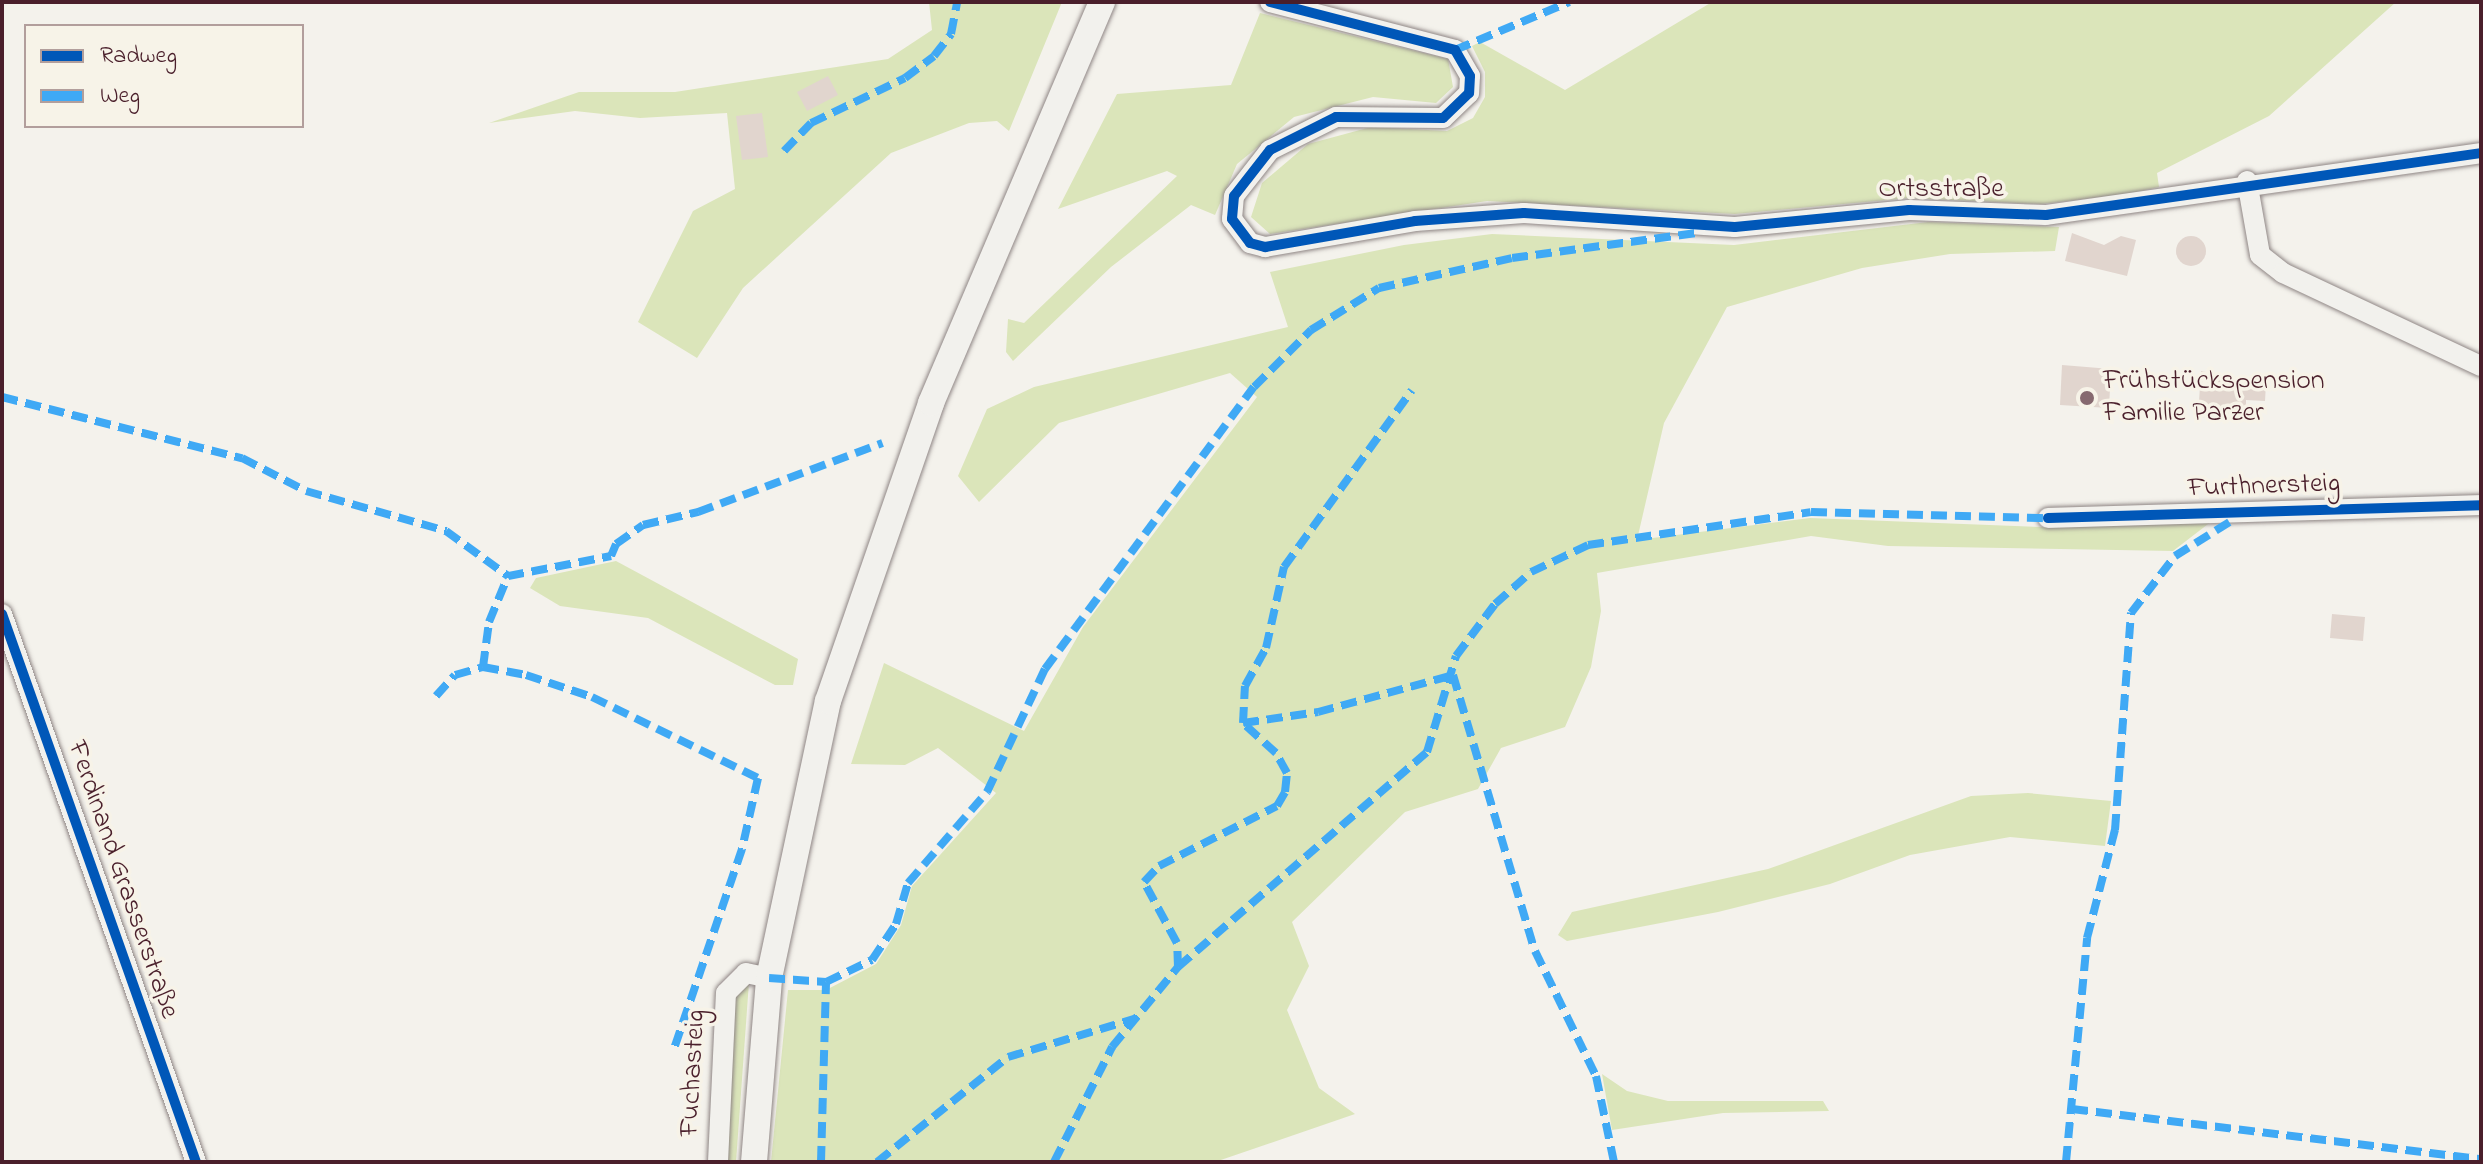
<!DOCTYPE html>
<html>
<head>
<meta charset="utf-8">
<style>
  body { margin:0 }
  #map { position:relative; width:2483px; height:1164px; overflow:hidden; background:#f4f2ec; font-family:"Indie Flower",sans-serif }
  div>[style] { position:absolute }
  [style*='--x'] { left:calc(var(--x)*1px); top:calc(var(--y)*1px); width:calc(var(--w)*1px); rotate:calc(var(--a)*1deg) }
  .green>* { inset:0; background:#dbe5ba }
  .building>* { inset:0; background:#e1d5ce }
  .round { border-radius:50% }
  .roads { filter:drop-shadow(0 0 2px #8f8685) drop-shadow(0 0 2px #8f8685) }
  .minor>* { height:20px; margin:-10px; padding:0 10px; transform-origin:10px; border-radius:10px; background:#f2f1ed }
  .major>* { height:26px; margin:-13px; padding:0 13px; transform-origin:13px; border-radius:13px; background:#f2f1ed }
  .quiet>* { height:8px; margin-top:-4px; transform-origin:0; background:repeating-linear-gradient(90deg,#3fa9f5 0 16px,transparent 0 24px) }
  .cycleway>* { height:10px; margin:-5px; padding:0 5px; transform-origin:5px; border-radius:5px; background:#0057b8 }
  .dots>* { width:22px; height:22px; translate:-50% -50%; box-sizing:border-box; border:4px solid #f7f3e8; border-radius:50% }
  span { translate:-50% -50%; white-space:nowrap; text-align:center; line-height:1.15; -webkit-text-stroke:7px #f7f3e8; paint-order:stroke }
  .street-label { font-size:28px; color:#4a1f2b }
  .poi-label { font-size:28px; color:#4a1f2b }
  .left { translate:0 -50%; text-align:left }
  .frame { position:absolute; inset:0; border:4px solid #4a1f2b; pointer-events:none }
  .legend { position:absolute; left:24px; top:24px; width:280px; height:104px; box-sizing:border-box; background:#f7f3e8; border:2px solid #b29e9c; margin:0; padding:10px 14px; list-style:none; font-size:24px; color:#4a1f2b }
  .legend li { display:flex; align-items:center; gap:16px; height:40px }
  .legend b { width:40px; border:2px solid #b29e9c }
</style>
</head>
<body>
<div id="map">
  <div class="green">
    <div style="clip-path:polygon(929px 2px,1062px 2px,1009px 131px,997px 121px,969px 123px,891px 153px,743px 288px,697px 358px,638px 322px,693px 211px,735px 189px,727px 113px,640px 118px,575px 111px,489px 123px,579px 92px,675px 92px,888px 59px,932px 30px)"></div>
    <div style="clip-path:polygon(1712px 2px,2396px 2px,2269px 116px,2157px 173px,2159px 187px,2127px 194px,2041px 204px,1909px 198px,1735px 214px,1487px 201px,1270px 234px,1251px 217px,1262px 183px,1308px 144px,1371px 127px,1447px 131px,1473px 118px,1485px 97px,1485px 72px,1472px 46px,1480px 42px,1565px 90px)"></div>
    <div style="clip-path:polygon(1260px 13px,1448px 59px,1453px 87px,1436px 103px,1373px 97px,1294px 117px,1237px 164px,1215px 215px,1191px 205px,1111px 267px,1013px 361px,1006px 352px,1008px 319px,1024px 323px,1177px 176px,1167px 171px,1058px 209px,1117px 94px,1231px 85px)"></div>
    <div style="clip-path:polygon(1928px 222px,2059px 227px,2055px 251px,1950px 254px,1862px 268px,1727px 307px,1664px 423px,1637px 540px,1810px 518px,2041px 527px,2212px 521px,2173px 551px,1888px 546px,1811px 536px,1597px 573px,1601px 611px,1591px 667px,1565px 727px,1501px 748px,1478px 789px,1405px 812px,1292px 922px,1309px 966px,1287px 1010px,1319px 1088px,1355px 1114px,1215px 1162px,771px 1162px,788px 990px,826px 990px,876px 964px,901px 925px,912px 886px,996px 793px,938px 748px,905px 765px,851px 764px,884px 663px,1024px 731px,1083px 627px,1257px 397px,1230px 373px,1059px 423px,979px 502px,958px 476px,987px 409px,1034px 387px,1288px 327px,1270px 272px,1404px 245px,1492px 234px,1734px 245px)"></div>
    <div style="clip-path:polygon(616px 561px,798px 659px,793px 685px,775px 685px,648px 618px,560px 606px,530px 588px,536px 578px)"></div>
    <div style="clip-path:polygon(2028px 793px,2111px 801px,2105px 846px,2010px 837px,1910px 855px,1830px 884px,1718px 912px,1567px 941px,1558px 935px,1572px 912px,1768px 869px,1971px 796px)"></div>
    <div style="clip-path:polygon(749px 982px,736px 1162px,723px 1162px,730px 993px)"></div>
    <div style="clip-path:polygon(1602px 1074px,1627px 1091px,1668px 1101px,1823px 1101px,1829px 1111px,1723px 1113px,1612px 1130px)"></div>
  </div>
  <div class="building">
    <div style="clip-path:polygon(828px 76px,838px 95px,807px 111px,797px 92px)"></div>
    <div style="clip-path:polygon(762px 113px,768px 157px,742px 160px,736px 116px)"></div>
    <div style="clip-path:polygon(2072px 233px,2104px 245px,2121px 236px,2136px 240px,2127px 276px,2065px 261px)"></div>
    <div class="round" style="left:2176px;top:236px;width:30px;height:30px"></div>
    <div style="clip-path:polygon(2062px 365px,2111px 369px,2109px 408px,2060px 405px)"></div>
    <div style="clip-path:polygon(2201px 371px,2266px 384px,2265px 401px,2246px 400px,2246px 413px,2229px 412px,2229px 418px,2198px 417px)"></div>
    <div style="clip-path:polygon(2332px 614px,2365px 617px,2363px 641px,2330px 638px)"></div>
  </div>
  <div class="roads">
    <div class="minor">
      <div style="--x:1270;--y:2;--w:191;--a:14.5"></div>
      <div style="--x:1455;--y:50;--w:30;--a:60"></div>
      <div style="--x:1470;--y:76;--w:17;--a:93"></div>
      <div style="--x:1469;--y:93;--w:36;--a:136"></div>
      <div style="--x:1443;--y:118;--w:107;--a:-179.5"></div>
      <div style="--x:1336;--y:117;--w:74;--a:153.4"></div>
      <div style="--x:1270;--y:150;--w:58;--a:128"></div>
      <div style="--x:1234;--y:196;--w:23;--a:95"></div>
      <div style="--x:1232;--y:219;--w:30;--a:53"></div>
      <div style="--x:1250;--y:243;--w:16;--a:15"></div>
      <div style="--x:1265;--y:247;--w:152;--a:-9.8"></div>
      <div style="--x:1415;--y:221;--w:109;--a:-4.2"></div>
      <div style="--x:1524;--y:213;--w:211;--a:3.8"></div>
      <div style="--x:1735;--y:227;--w:175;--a:-5.6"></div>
      <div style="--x:1909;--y:210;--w:137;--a:2.1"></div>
      <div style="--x:2046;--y:215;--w:439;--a:-8.1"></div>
      <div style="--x:2247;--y:181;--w:75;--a:80"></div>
      <div style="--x:2260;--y:255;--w:29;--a:38"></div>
      <div style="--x:2283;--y:273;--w:219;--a:25.2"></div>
      <div style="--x:2048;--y:518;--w:433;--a:-1.7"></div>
      <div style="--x:2;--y:614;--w:581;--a:70.51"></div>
      <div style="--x:718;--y:1162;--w:169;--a:-87.3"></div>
      <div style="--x:726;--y:993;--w:28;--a:-45"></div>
      <div style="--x:746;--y:973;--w:24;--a:12"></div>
    </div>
    <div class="major">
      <div style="--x:754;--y:1162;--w:185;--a:-85.3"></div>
      <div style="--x:769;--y:978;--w:283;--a:-78"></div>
      <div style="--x:828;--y:701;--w:315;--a:-70.9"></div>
      <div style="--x:931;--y:403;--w:436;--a:-66.9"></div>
    </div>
  </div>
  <div class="quiet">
    <div style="--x:1455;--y:50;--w:124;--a:-22.8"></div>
    <div style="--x:784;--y:151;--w:39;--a:-46"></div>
    <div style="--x:811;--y:123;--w:104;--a:-25.6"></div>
    <div style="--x:905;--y:78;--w:36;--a:-37"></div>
    <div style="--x:934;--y:56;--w:28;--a:-52"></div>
    <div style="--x:951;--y:34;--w:33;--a:-79"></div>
    <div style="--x:2;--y:397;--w:248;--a:14.3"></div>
    <div style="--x:242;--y:458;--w:72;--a:27.3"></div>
    <div style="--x:306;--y:491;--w:146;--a:15.9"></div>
    <div style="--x:446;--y:531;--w:77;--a:36"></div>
    <div style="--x:508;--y:576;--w:105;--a:-11"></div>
    <div style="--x:611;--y:556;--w:13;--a:-67"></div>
    <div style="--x:616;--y:544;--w:33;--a:-35"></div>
    <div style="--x:643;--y:525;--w:57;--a:-13.3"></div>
    <div style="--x:698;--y:512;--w:197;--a:-20.5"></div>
    <div style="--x:483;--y:667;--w:45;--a:-82.4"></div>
    <div style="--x:489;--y:622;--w:50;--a:-67.6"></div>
    <div style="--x:1453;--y:675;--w:288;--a:73.5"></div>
    <div style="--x:1535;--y:951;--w:139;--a:64"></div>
    <div style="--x:1596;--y:1076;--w:88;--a:78.2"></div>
    <div style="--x:436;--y:696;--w:28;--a:-48"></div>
    <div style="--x:455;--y:675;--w:29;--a:-16"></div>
    <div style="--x:483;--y:667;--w:44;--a:10.5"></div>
    <div style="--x:526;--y:675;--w:70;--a:18.4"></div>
    <div style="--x:592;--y:697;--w:185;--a:26"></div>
    <div style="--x:758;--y:778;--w:73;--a:102.7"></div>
    <div style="--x:742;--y:849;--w:211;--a:108.8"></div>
    <div style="--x:1243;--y:723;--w:76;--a:-8.3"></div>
    <div style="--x:1318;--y:712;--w:140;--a:-15.3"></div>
    <div style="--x:1178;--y:967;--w:24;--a:-92"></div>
    <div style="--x:1177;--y:943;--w:69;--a:-118.4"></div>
    <div style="--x:1144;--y:882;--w:22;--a:-47"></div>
    <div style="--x:1159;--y:866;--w:132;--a:-27"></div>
    <div style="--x:1277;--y:806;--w:16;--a:-60"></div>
    <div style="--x:1285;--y:792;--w:19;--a:-84"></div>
    <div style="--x:1287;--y:773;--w:23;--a:-119"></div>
    <div style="--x:1276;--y:753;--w:45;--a:-137.7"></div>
    <div style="--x:1243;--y:723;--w:37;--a:-87"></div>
    <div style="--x:1245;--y:686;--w:43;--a:-61.1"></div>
    <div style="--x:1266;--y:648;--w:83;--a:-77.5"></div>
    <div style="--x:1284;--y:567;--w:218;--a:-54.1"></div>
    <div style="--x:769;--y:978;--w:57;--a:4"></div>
    <div style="--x:826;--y:982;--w:51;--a:-25.6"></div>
    <div style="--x:872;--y:960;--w:43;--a:-56.3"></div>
    <div style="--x:896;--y:924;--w:43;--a:-73.7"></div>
    <div style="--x:908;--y:883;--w:121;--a:-49"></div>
    <div style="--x:987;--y:792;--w:136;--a:-64.8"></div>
    <div style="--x:1045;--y:669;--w:351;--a:-53.5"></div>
    <div style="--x:1254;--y:387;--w:81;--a:-45"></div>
    <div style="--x:1311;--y:330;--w:80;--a:-31.7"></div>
    <div style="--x:1379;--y:288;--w:136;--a:-12.7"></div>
    <div style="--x:1512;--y:258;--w:186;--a:-7.7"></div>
    <div style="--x:2072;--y:1109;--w:412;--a:7"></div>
    <div style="--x:821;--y:1162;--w:180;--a:-88.4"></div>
    <div style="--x:877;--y:1162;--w:168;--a:-38.7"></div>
    <div style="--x:1008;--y:1057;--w:132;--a:-16.8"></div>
    <div style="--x:1054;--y:1162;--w:129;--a:-63.2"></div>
    <div style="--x:1112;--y:1047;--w:104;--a:-50.5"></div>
    <div style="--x:1178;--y:967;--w:329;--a:-40.8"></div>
    <div style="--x:1427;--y:752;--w:100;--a:-73.2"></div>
    <div style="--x:1456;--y:656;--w:65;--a:-53.1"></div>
    <div style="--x:1495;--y:604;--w:48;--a:-41.6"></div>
    <div style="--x:1531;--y:572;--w:63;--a:-25.3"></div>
    <div style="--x:1588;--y:545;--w:225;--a:-8.4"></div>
    <div style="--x:1811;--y:512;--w:237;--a:1.5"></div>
    <div style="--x:2066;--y:1162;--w:225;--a:-84.6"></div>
    <div style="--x:2087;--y:938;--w:112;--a:-75.5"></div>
    <div style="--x:2115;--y:830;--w:218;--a:-85.8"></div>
    <div style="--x:2131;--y:613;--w:72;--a:-52.3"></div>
    <div style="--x:2175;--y:556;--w:72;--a:-31.9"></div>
  </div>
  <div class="cycleway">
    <div style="--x:1270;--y:2;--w:191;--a:14.5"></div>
    <div style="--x:1455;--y:50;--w:30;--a:60"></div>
    <div style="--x:1470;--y:76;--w:17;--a:93"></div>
    <div style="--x:1469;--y:93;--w:36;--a:136"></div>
    <div style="--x:1443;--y:118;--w:107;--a:-179.5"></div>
    <div style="--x:1336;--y:117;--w:74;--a:153.4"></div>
    <div style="--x:1270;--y:150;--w:58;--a:128"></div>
    <div style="--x:1234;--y:196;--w:23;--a:95"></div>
    <div style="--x:1232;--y:219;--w:30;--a:53"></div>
    <div style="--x:1250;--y:243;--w:16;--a:15"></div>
    <div style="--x:1265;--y:247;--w:152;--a:-9.8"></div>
    <div style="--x:1415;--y:221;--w:109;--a:-4.2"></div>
    <div style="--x:1524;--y:213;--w:211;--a:3.8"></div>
    <div style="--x:1735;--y:227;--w:175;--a:-5.6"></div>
    <div style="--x:1909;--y:210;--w:137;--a:2.1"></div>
    <div style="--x:2046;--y:215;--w:439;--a:-8.1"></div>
    <div style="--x:2048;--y:518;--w:433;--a:-1.7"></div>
    <div style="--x:2;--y:614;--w:581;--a:70.51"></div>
  </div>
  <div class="dots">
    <div style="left:2087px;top:398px;background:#86696f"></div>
  </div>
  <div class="street-label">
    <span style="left:1941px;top:190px">Ortsstraße</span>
    <span style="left:2264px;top:487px;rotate:-2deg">Furthnersteig</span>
    <span style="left:122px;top:880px;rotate:71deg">Ferdinand Grasserstraße</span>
    <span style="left:694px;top:1073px;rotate:-87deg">Fuchasteig</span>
  </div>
  <div class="poi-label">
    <span class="left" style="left:2103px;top:398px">Frühstückspension<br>Familie Parzer</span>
  </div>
  <div class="frame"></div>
  <ul class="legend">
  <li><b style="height:10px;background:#0057b8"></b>Radweg</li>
  <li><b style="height:10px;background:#3fa9f5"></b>Weg</li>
  </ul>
</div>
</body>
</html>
